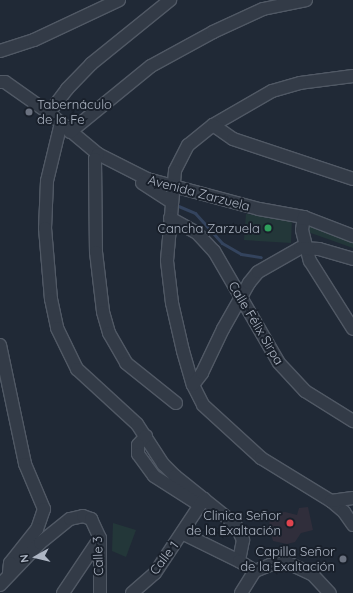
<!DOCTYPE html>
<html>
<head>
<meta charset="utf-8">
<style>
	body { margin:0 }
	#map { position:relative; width:353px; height:593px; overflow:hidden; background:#202936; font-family:Quicksand,sans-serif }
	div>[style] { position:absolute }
	.medical>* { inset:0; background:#302e3b }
	.green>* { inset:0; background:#233739 }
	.stream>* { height:3px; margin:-1.5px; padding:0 1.5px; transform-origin:1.5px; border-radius:1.5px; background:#34445e }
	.roads { filter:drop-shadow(1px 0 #515965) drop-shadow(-1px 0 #515965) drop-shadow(0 1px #515965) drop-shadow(0 -1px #515965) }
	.street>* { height:12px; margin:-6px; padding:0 6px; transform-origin:6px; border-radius:6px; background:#333b47 }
	.dots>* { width:11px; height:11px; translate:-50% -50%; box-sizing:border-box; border:2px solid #19202b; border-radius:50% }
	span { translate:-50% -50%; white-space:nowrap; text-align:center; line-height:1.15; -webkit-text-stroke:4px #19202b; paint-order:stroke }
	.poi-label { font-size:13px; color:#aeb6c4 }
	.left { translate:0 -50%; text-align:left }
	.right { translate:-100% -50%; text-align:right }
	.street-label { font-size:13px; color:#aeb6c4 }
	.north { position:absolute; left:16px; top:537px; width:40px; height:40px; -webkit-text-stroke:3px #19202b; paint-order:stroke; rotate:262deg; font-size:11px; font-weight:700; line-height:16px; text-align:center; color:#aeb6c4 }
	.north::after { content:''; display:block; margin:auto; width:14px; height:18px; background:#aeb6c4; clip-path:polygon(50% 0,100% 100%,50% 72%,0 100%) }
</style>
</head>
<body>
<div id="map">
	<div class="medical">
		<div style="clip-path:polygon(308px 507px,313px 530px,301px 533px,295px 542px,287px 544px,273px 541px,269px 527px,270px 519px,275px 513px,285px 512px,297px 515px,299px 508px)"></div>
	</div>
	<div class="green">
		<div style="clip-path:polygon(246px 214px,292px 217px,291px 243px,244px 240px)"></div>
		<div style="clip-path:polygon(309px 222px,353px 234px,353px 248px,308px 232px,306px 226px)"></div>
		<div style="clip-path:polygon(113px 523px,136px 530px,126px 557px,112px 551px)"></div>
	</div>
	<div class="stream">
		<div style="left:176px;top:205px;width:21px;rotate:23deg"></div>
		<div style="left:195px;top:213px;width:40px;rotate:48deg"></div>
		<div style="left:222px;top:243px;width:22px;rotate:30deg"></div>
		<div style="left:241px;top:254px;width:20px;rotate:9deg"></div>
	</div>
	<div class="roads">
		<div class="street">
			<div style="left:0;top:51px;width:36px;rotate:-18deg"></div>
			<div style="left:34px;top:40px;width:94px;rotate:-25.2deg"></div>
			<div style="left:353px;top:76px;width:53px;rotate:172.5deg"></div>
			<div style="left:300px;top:83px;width:29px;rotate:164deg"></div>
			<div style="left:272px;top:91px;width:68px;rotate:150deg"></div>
			<div style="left:213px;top:125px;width:32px;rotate:141deg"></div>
			<div style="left:188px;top:145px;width:29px;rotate:117deg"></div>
			<div style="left:175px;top:171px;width:90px;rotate:95.1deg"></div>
			<div style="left:167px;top:261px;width:42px;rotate:83.2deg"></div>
			<div style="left:172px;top:303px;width:49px;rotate:77.1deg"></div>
			<div style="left:183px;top:351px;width:35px;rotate:74deg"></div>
			<div style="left:193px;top:385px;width:22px;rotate:63deg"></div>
			<div style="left:203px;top:405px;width:79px;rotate:42.4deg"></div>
			<div style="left:261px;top:458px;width:82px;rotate:31.6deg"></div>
			<div style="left:331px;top:501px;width:17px;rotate:40deg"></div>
			<div style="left:344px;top:512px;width:16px;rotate:55deg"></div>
			<div style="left:0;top:82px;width:5px"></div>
			<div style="left:5px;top:82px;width:54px;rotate:35.2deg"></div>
			<div style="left:49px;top:113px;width:64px;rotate:39.9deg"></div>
			<div style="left:98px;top:154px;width:55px;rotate:27deg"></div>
			<div style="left:147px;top:179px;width:116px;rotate:15deg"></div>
			<div style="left:259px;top:209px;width:46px;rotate:10.1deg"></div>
			<div style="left:304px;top:217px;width:53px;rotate:21.2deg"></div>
			<div style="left:49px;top:113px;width:30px;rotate:-53deg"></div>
			<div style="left:67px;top:89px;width:35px;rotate:-46deg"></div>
			<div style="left:91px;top:64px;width:102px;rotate:-39deg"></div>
			<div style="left:61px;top:123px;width:60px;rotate:103.6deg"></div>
			<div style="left:47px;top:181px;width:47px;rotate:92.4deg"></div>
			<div style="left:45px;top:228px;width:71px;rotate:85.2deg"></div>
			<div style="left:51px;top:299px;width:30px;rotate:78deg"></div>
			<div style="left:57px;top:328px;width:46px;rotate:64deg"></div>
			<div style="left:77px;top:369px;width:81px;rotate:42.5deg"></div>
			<div style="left:137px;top:424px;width:48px;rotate:57deg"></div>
			<div style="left:163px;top:464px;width:17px;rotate:45deg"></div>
			<div style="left:175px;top:476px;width:77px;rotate:38.7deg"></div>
			<div style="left:235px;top:524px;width:18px;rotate:63deg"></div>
			<div style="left:243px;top:540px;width:21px;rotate:101deg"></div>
			<div style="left:213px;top:125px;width:24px;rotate:35deg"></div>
			<div style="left:233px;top:139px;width:126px;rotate:18.4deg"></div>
			<div style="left:70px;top:132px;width:104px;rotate:-39.2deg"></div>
			<div style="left:151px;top:66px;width:71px;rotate:-28.7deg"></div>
			<div style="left:213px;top:32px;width:55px;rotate:-24.7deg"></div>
			<div style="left:263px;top:9px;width:44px;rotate:-11.8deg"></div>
			<div style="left:98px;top:154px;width:6px;rotate:121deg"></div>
			<div style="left:95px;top:159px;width:93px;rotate:89.4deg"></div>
			<div style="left:96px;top:252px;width:60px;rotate:83.3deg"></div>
			<div style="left:103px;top:312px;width:22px;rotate:74deg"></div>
			<div style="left:109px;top:333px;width:34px;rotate:60deg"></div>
			<div style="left:126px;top:363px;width:64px;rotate:38.7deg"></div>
			<div style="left:142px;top:183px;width:35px;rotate:33deg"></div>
			<div style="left:304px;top:217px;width:13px;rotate:99deg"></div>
			<div style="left:302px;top:230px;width:32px;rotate:76deg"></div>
			<div style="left:310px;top:261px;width:80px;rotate:57.7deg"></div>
			<div style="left:170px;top:218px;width:31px;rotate:29deg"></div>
			<div style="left:197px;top:233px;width:25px;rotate:47deg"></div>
			<div style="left:214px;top:251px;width:129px;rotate:59.9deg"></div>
			<div style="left:279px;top:363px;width:38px;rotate:47deg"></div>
			<div style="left:305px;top:391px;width:57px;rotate:32deg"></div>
			<div style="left:0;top:345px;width:122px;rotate:78.1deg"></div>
			<div style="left:25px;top:464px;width:49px;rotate:67.1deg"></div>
			<div style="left:44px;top:509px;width:21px;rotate:109deg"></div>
			<div style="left:37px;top:529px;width:43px;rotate:128.5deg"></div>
			<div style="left:10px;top:563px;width:10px;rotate:96deg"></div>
			<div style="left:193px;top:385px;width:15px;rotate:-53deg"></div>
			<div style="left:202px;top:373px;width:49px;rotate:-64.5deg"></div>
			<div style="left:223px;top:329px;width:53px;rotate:-60.5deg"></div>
			<div style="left:249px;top:283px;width:14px;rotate:-51deg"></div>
			<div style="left:258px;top:272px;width:48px;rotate:-29.7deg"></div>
			<div style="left:300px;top:248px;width:19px;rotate:3deg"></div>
			<div style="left:319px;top:249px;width:35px;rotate:16deg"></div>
			<div style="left:146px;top:436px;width:12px;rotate:132deg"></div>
			<div style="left:138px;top:445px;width:9px;rotate:90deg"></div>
			<div style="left:138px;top:454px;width:27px;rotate:54deg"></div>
			<div style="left:154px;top:476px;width:52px;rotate:32.5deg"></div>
			<div style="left:331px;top:501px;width:22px;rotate:-8deg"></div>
			<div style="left:182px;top:533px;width:64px;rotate:26.2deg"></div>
			<div style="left:239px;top:561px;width:19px;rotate:32deg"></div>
			<div style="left:0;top:585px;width:58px;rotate:-46.4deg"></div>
			<div style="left:40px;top:543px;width:38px;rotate:-39deg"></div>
			<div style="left:70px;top:519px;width:13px;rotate:-13deg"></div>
			<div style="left:83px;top:516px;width:9px;rotate:21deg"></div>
			<div style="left:91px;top:519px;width:21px;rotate:65deg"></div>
			<div style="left:100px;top:538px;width:55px;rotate:90deg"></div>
			<div style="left:63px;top:593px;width:66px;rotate:-56.1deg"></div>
			<div style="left:132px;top:593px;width:30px;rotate:-41deg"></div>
			<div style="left:155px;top:573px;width:89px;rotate:-56.5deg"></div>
			<div style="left:241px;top:593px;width:26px;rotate:-58deg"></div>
			<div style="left:255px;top:571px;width:16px;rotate:-22deg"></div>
			<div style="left:270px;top:565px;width:18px;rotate:-6deg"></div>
			<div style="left:288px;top:563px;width:26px;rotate:25deg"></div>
			<div style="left:312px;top:574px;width:26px;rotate:47deg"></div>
		</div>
	</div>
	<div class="dots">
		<div style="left:29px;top:112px;background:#6b7280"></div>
		<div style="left:268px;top:228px;background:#2e9e5b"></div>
		<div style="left:290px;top:523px;background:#e0444e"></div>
		<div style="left:343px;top:559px;background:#6b7280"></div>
	</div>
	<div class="poi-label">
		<span class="left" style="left:37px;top:112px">Tabernáculo<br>de la Fe</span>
		<span class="right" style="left:260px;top:228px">Cancha Zarzuela</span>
		<span class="right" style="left:281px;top:523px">Clinica Señor<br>de la Exaltación</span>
		<span class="right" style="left:335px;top:559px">Capilla Señor<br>de la Exaltación</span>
	</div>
	<div class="street-label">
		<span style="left:199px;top:193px;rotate:15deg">Avenida Zarzuela</span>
		<span style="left:256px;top:323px;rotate:59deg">Calle Félix Sirpa</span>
		<span style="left:98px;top:556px;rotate:-92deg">Calle 3</span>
		<span style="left:164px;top:558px;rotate:-53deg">Calle 1</span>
	</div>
	<div class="north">N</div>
</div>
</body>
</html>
